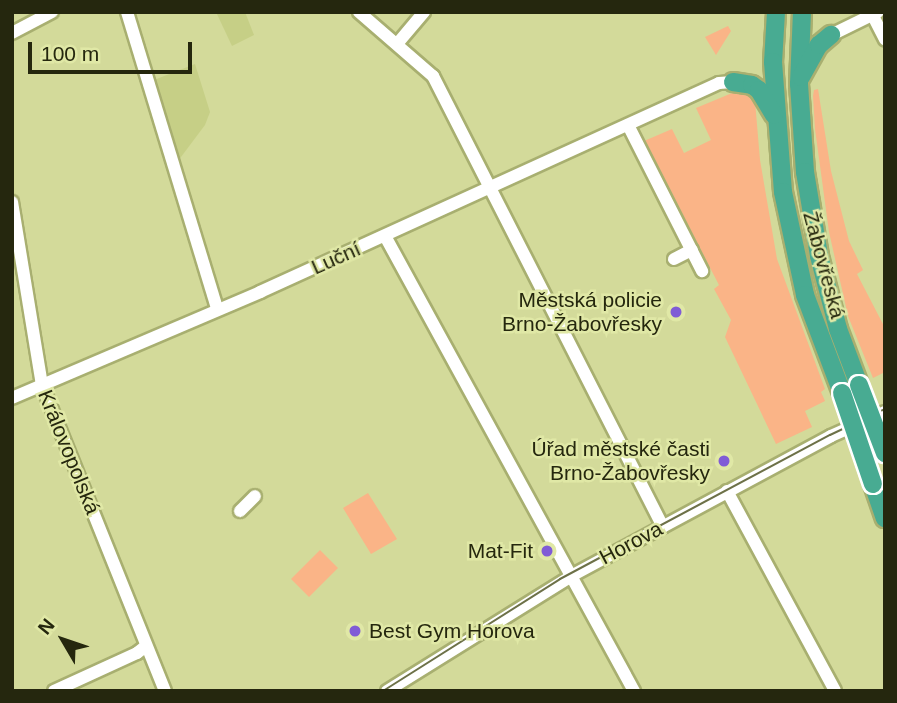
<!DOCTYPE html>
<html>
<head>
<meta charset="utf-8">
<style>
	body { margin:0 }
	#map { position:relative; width:897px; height:703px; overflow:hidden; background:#d3da9a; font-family:Helvetica,sans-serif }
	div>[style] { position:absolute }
	.built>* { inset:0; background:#c6cf86 }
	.green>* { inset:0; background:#fab487 }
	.roads { filter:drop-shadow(2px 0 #a8af70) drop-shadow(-2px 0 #a8af70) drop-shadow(0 2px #a8af70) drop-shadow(0 -2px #a8af70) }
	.minor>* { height:12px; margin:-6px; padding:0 6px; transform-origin:6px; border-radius:6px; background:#fff }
	.highway>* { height:18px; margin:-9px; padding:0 9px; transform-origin:9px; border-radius:9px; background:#48ab92 }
	.tram>* { height:2px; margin:-1px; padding:0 1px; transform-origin:1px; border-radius:1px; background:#6d7148 }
	.bridges { filter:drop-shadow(2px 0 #fff) drop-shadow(-2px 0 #fff) drop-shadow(0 2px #fff) drop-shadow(0 -2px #fff) }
	.highway-bridge>* { height:18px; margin:-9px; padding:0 9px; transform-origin:9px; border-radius:9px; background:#48ab92 }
	.dots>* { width:19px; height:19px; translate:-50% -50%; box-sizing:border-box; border:4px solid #e0e8a6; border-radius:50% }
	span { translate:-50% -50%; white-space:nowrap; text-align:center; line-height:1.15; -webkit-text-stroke:5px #e0e8a6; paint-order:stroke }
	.street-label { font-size:21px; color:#25270e }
	.poi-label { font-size:21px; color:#25270e }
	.right { translate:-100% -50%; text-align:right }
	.left { translate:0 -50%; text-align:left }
	.frame { position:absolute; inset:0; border:14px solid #25270e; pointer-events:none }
	.north { position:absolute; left:28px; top:605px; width:70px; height:70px; -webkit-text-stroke:5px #e0e8a6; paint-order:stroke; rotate:309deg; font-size:19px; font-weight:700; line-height:28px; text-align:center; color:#25270e }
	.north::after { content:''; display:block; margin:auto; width:24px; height:32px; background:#25270e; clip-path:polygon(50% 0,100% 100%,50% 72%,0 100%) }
	.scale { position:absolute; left:28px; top:42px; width:164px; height:32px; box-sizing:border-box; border:4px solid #25270e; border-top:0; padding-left:9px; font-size:21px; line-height:24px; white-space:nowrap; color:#25270e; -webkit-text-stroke:5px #e0e8a6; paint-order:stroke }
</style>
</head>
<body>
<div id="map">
	<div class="built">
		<div style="clip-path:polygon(216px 12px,245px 12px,254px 35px,232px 46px)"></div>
		<div style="clip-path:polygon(195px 64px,210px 112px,205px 125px,178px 161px,154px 80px)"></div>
	</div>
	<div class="green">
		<div style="clip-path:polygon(728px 26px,731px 31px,716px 55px,705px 37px)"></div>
		<div style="clip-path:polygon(818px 89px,831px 171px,849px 241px,863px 270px,857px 274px,885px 328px,885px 368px,883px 373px,873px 378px,848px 316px,829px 232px,815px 129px,813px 96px,814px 90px)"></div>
		<div style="clip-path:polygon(737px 91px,746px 92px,755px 101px,760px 160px,777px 259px,825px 389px,821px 392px,825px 401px,805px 411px,812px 427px,776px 444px,725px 337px,731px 320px,714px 289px,719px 285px,644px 141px,672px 129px,684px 153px,711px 140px,696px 108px)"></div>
		<div style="clip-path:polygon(368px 493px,397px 539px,371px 554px,343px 508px)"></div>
		<div style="clip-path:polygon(320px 550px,338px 568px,309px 597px,291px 579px)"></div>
	</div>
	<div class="roads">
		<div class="minor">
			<div style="left:127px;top:12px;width:310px;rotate:73.1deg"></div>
			<div style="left:359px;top:12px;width:98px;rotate:40.9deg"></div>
			<div style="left:433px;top:76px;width:506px;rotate:62.98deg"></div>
			<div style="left:871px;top:12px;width:31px;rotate:63deg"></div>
			<div style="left:12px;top:33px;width:45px;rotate:-27.7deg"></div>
			<div style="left:831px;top:35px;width:52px;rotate:-26.1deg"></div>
			<div style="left:397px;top:44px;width:42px;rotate:-49.8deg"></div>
			<div style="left:628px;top:125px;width:164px;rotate:63.1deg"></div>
			<div style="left:12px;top:202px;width:185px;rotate:80.7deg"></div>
			<div style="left:42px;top:385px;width:330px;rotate:68.1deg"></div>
			<div style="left:385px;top:236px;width:519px;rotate:61.31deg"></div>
			<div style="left:674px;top:259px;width:20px;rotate:-27deg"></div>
			<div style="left:12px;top:398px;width:270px;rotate:-23.1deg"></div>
			<div style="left:260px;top:292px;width:504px;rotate:-24.48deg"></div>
			<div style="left:719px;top:83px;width:14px;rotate:-4deg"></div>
			<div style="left:727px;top:491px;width:227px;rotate:61.6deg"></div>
			<div style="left:240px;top:511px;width:21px;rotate:-45deg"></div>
			<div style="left:54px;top:691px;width:91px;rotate:-24.6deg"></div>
			<div style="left:137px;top:653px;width:11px;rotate:-38deg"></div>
			<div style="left:387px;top:691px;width:219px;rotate:-31.9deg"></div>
			<div style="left:573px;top:575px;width:293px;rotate:-28.3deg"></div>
			<div style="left:831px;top:436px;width:59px;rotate:-24deg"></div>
		</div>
		<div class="highway">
			<div style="left:776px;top:12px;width:50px;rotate:93.4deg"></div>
			<div style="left:773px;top:62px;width:130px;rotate:85.6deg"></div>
			<div style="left:783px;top:192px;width:105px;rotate:77.9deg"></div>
			<div style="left:805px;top:295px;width:105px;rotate:69.3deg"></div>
			<div style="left:802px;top:12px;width:72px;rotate:92.4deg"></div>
			<div style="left:799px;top:84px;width:88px;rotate:86.1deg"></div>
			<div style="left:805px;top:172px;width:85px;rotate:80.5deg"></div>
			<div style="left:819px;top:256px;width:75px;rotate:75.4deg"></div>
			<div style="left:838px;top:329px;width:60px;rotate:69.4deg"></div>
			<div style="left:801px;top:77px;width:37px;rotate:-61deg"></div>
			<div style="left:819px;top:45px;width:16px;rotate:-40deg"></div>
			<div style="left:733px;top:82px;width:19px;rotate:9deg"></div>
			<div style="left:752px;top:85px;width:9px;rotate:36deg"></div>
			<div style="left:759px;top:90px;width:29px;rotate:59deg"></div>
			<div style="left:873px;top:484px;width:36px;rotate:71deg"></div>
		</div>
	</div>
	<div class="tram">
		<div style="left:383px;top:691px;width:209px;rotate:-32.3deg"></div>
		<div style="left:560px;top:579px;width:306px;rotate:-28.1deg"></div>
		<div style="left:830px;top:435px;width:61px;rotate:-25.3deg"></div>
	</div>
	<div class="bridges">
		<div class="highway-bridge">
			<div style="left:859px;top:385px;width:73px;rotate:69.1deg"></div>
			<div style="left:842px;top:393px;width:96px;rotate:71.2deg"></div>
		</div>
	</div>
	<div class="dots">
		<div style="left:676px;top:312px;background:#805cd6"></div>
		<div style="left:724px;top:461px;background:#805cd6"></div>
		<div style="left:547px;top:551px;background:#805cd6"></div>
		<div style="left:355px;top:631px;background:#805cd6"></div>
	</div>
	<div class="street-label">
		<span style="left:336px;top:258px;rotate:-24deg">Luční</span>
		<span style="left:824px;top:265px;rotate:75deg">Žabovřeská</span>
		<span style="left:69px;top:452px;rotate:68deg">Královopolská</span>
		<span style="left:631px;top:543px;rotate:-28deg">Horova</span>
	</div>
	<div class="poi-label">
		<span class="right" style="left:662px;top:312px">Městská policie<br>Brno-Žabovřesky</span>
		<span class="right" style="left:710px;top:461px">Úřad městské časti<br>Brno-Žabovřesky</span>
		<span class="right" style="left:533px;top:551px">Mat-Fit</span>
		<span class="left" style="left:369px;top:631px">Best Gym Horova</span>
	</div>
	<div class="frame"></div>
	<div class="north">N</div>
	<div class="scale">100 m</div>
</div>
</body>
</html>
